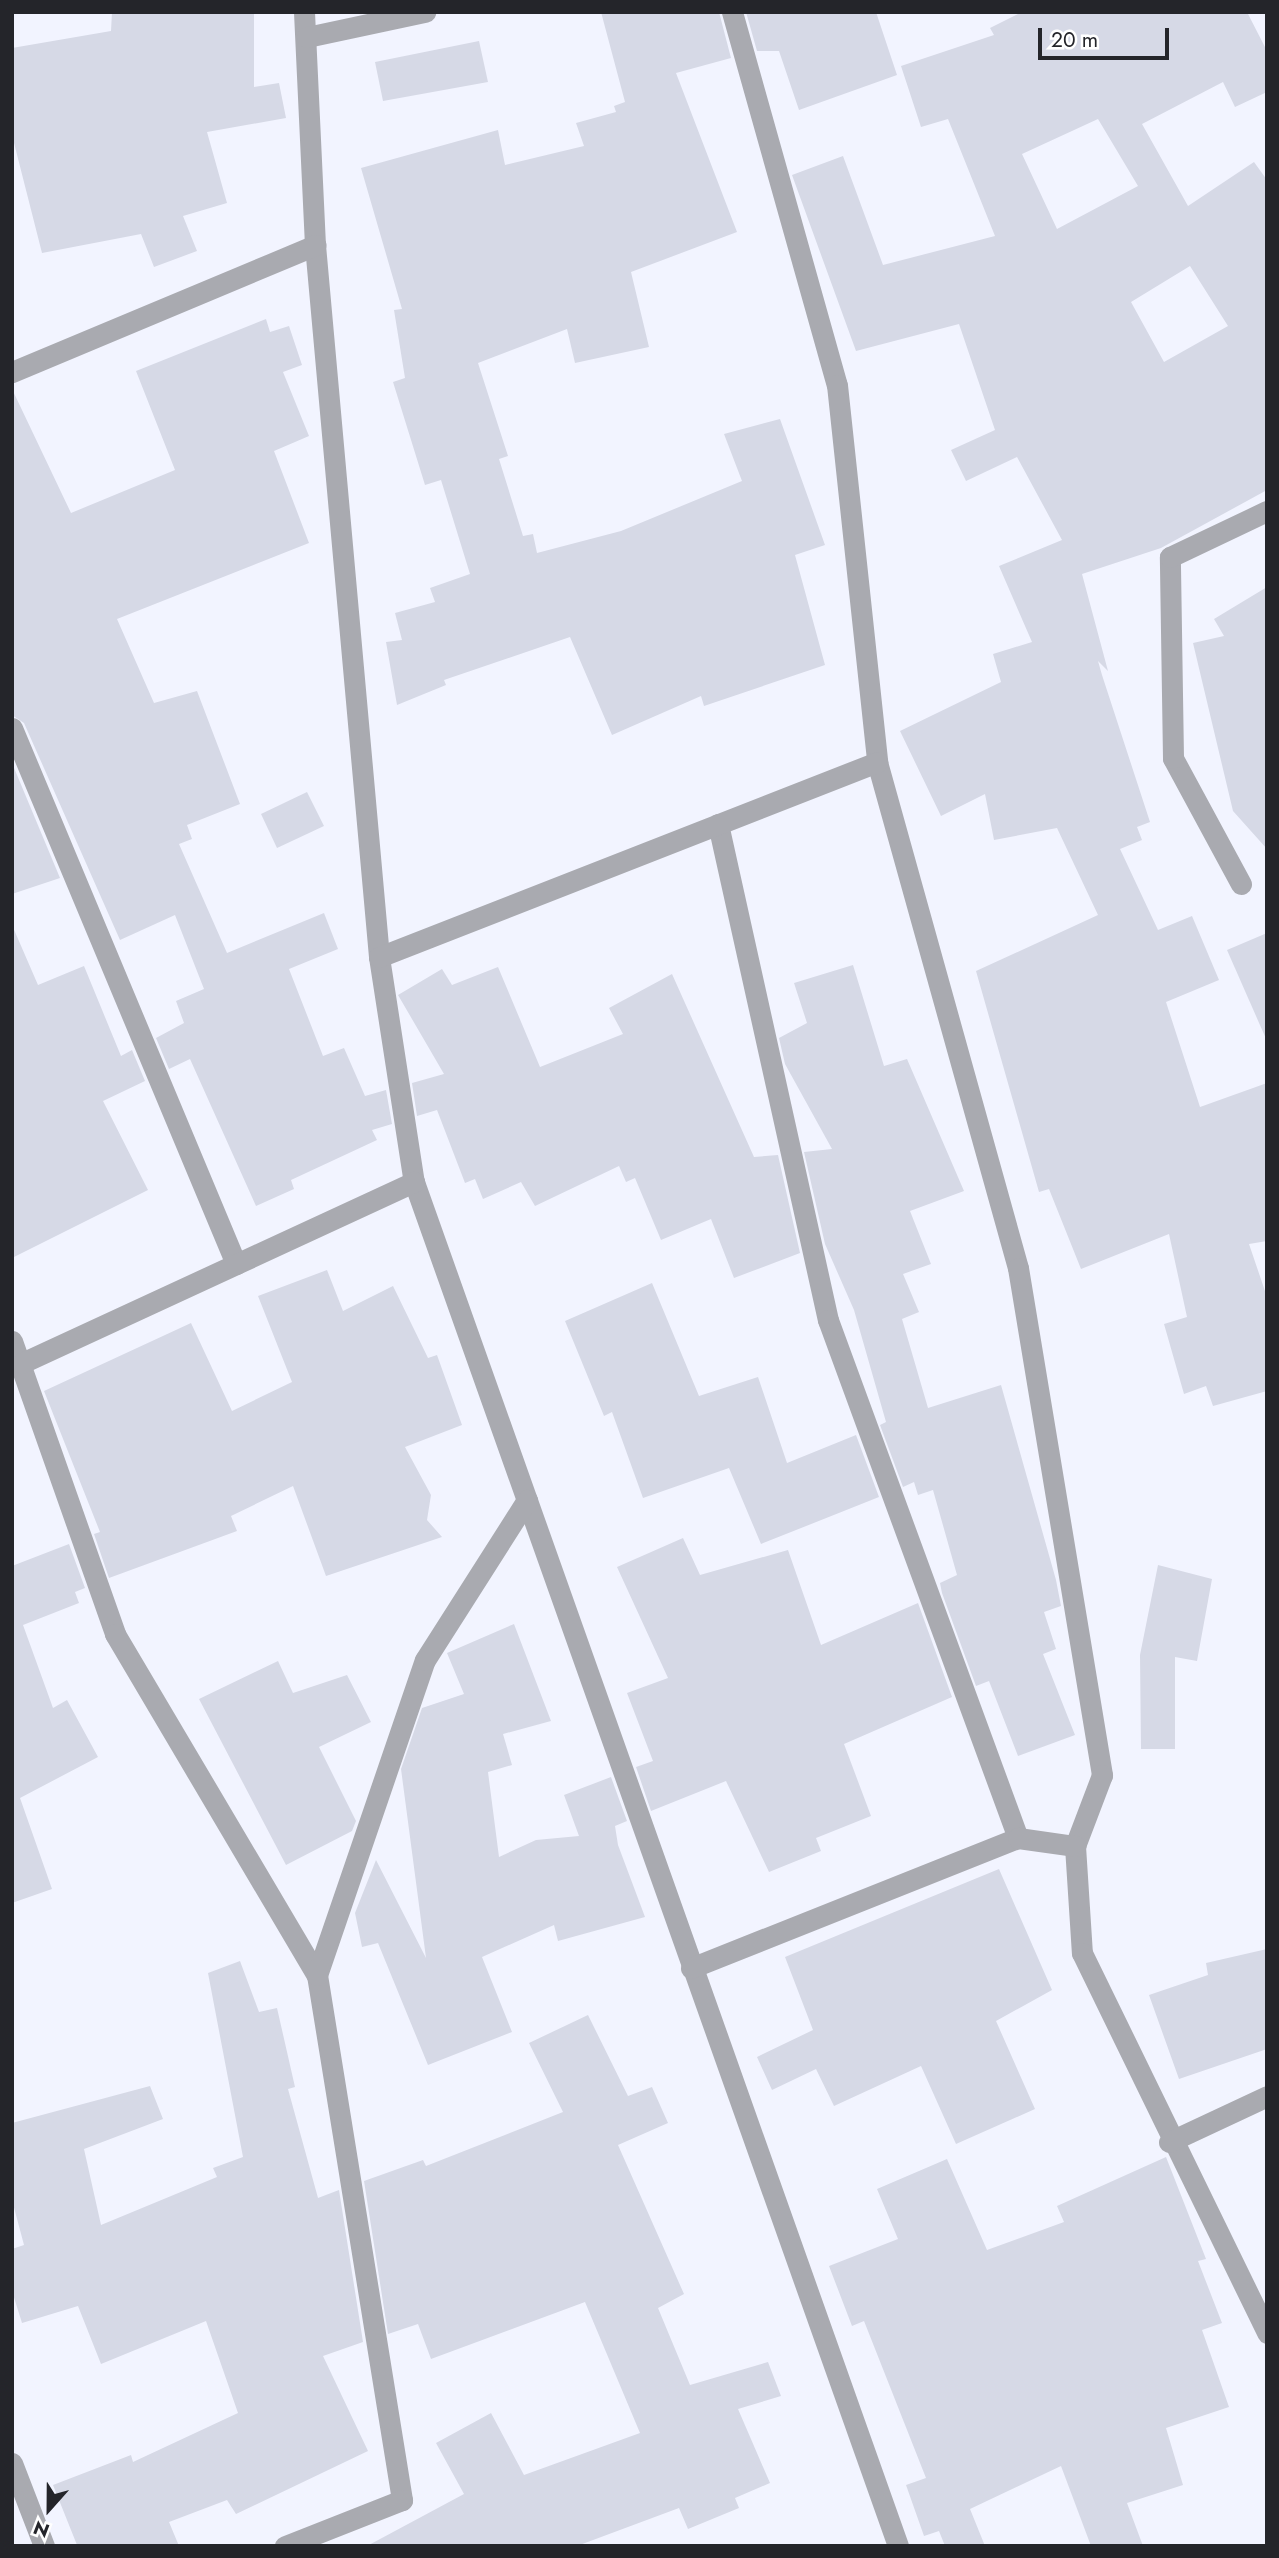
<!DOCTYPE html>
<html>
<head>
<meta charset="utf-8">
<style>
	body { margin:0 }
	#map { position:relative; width:1279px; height:2558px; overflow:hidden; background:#f2f4ff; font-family:Jost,sans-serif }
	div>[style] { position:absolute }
	.building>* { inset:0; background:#d6d9e6 }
	.street>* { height:21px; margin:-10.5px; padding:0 10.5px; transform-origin:10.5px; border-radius:10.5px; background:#a9aab0 }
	span { translate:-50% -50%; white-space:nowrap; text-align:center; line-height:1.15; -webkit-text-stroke:7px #fff; paint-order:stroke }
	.frame { position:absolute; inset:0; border:14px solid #24252a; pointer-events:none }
	.north { position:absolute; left:14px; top:2474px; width:70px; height:70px; -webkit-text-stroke:5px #fff; paint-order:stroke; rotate:201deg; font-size:19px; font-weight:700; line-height:28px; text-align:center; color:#24252a }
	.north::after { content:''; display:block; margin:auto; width:24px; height:32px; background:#24252a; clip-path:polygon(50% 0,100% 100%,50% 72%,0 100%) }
	.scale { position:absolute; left:1038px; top:28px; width:131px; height:32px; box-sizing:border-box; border:4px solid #24252a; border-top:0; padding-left:9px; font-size:21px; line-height:24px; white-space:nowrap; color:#24252a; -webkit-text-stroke:5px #fff; paint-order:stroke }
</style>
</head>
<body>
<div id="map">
	<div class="building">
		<div style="clip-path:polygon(112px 12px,254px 12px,254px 87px,279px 83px,286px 118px,207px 132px,227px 203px,183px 216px,197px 251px,154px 267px,141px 234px,42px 253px,12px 135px,12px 48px,111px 31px)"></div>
		<div style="clip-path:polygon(601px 12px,719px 12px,731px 58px,676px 73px,737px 232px,631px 272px,649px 347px,575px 363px,567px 329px,478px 363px,508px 456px,499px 459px,523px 536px,533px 534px,537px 553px,621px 531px,742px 481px,724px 434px,780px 419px,825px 545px,795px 555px,825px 665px,704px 706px,701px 696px,612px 735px,570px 637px,444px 680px,446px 685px,397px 705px,386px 642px,402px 640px,395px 613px,435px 602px,430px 588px,470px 574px,441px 480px,425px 485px,393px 382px,405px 378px,394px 310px,402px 309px,361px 168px,498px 130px,505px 165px,584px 146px,576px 123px,616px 112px,614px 106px,625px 102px)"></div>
		<div style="clip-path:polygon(746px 12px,876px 12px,897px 75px,799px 110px,779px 51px,757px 51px)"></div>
		<div style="clip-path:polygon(evenodd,1022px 12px,1247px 12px,1267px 51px,1267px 92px,1235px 107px,1223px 82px,1142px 124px,1188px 206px,1254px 162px,1267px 180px,1267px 490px,1161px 548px,1082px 574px,1108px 671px,1098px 661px,1102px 675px,1150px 822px,1137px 827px,1142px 840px,1120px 849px,1158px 930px,1192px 916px,1219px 980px,1166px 1002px,1200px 1107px,1267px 1083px,1267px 1241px,1249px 1244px,1267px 1297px,1267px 1391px,1213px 1406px,1206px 1386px,1184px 1394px,1164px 1324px,1187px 1317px,1169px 1234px,1081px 1269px,1049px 1189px,1039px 1192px,976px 971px,1098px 915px,1057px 828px,994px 840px,985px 794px,941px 816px,900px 731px,1001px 682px,993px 654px,1032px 642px,999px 566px,1062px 540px,1017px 457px,966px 481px,951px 450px,995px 430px,959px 324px,856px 351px,792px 175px,843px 156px,883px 265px,995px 236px,948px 119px,921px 127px,901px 66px,994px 35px,990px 28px,1022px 12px,1098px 119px,1138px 186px,1057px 229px,1022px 154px,1098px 119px,1022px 12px,1190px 266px,1228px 326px,1164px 362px,1131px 302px,1190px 266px)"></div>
		<div style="clip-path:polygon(479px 41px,488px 82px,383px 101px,375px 62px)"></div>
		<div style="clip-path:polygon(266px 319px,270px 332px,289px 326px,302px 365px,283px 372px,309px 436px,274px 451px,309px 543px,117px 619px,154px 703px,197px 691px,240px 804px,187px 825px,192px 839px,179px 844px,227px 953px,324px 913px,338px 949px,289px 969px,323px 1056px,344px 1048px,365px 1096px,386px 1090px,392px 1124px,372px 1130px,377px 1140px,291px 1180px,294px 1189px,256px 1206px,190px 1059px,169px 1069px,156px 1038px,184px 1023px,176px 1001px,204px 989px,175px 915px,120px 940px,24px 723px,12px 715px,12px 389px,71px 513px,175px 470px,136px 371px)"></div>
		<div style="clip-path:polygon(1267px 587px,1267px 849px,1233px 811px,1193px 643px,1224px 636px,1214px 619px)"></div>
		<div style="clip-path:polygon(12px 763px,60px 878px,12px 894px)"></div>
		<div style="clip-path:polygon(307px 792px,324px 826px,277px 848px,261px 814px)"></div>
		<div style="clip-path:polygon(12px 925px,38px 985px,84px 966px,121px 1056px,132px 1050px,145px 1081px,103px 1101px,148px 1190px,12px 1258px)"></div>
		<div style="clip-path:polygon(1267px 933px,1267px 1041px,1227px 950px)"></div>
		<div style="clip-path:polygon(853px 965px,884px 1066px,907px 1059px,964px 1191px,910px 1211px,931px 1264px,903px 1274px,919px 1312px,902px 1319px,928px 1408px,1001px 1385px,1056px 1580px,1061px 1606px,1044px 1612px,1056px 1649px,1043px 1654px,1075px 1735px,1018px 1756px,989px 1681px,976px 1686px,942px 1593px,940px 1583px,957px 1575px,933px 1490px,918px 1495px,914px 1482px,903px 1487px,880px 1425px,886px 1422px,854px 1310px,825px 1244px,804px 1152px,832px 1149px,785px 1064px,779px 1038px,807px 1023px,794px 983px)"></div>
		<div style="clip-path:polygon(498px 967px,540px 1067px,623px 1034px,609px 1008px,672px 974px,754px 1157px,778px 1155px,800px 1253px,734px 1278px,711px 1219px,661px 1240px,635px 1178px,626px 1182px,619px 1166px,535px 1206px,521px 1182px,483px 1199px,475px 1179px,465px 1183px,437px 1110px,417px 1116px,412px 1083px,444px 1074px,398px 995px,442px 969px,452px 985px)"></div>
		<div style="clip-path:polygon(327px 1270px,343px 1311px,393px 1286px,428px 1358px,437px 1355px,462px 1425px,405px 1447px,431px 1495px,427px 1520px,442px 1537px,326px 1576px,293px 1486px,231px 1516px,237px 1531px,109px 1578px,94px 1534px,100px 1532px,44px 1391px,191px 1323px,232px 1411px,292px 1382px,258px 1296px)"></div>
		<div style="clip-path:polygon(652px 1283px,699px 1396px,758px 1377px,787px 1463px,856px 1435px,879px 1497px,761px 1544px,729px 1468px,643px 1498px,612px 1412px,604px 1416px,565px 1321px)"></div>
		<div style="clip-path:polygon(683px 1538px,700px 1575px,788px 1550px,821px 1645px,918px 1603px,952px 1697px,844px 1744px,871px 1816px,816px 1838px,821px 1851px,769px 1872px,726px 1781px,651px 1811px,636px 1767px,653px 1761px,627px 1693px,668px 1678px,617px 1567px)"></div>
		<div style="clip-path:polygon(69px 1544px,85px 1588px,75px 1592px,79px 1603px,23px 1625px,53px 1708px,67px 1700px,98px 1757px,20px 1798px,52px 1889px,12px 1903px,12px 1566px)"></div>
		<div style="clip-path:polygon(1158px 1565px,1212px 1579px,1197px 1661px,1175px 1657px,1175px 1749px,1141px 1749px,1140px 1655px)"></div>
		<div style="clip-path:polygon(514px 1624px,551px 1721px,503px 1734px,512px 1765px,488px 1772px,499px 1857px,536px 1840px,579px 1836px,564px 1795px,611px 1777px,627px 1821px,615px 1826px,618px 1845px,645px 1917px,558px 1941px,554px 1925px,482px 1957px,512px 2032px,428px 2065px,378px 1943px,362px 1947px,355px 1913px,376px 1860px,426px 1958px,401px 1769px,422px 1708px,464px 1694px,447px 1653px)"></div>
		<div style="clip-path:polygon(278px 1661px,293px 1693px,347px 1675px,371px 1722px,319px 1747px,356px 1821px,352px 1831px,286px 1865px,199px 1699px)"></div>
		<div style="clip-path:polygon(999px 1869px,1052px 1990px,996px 2021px,1035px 2109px,956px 2144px,921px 2066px,834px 2106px,816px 2069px,772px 2090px,757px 2057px,813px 2030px,785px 1957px)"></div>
		<div style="clip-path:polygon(1267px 1949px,1267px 2049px,1179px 2079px,1149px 1995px,1208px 1975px,1206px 1963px)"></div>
		<div style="clip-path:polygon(240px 1961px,259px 2012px,277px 2008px,295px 2087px,288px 2089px,318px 2198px,339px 2190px,363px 2342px,323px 2356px,368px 2451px,236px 2514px,227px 2500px,169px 2522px,179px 2546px,77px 2545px,53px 2485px,131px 2455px,133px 2462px,238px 2413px,206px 2321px,101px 2364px,78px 2306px,22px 2323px,12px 2291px,12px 2249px,24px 2245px,12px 2200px,12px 2123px,150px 2086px,163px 2119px,84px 2149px,101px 2225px,217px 2177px,213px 2168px,243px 2157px,208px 1973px)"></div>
		<div style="clip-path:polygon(588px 2015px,628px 2096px,652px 2087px,668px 2123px,618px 2145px,684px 2294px,658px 2308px,690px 2385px,768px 2362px,781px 2396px,738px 2409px,770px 2483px,735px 2498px,739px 2508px,688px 2529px,679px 2508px,577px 2546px,367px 2546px,464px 2494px,436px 2443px,491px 2413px,524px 2475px,640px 2433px,585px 2302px,431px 2359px,418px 2324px,388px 2334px,364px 2181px,423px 2160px,426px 2166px,563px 2112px,529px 2043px)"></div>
		<div style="clip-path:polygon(1166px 2157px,1206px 2259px,1198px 2261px,1222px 2323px,1202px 2330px,1229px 2407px,1166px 2428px,1183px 2485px,1127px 2503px,1143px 2546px,1091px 2546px,1061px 2466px,970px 2509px,985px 2546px,945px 2546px,939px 2531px,924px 2536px,906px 2485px,926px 2478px,864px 2321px,852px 2326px,829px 2266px,898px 2239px,877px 2189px,947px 2159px,987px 2250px,1064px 2222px,1057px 2206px)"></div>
	</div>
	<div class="street">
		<div style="left:304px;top:12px;width:233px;rotate:87.3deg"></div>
		<div style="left:315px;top:245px;width:715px;rotate:84.86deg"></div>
		<div style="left:379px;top:957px;width:228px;rotate:81.2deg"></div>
		<div style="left:414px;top:1182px;width:1447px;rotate:70.46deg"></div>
		<div style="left:732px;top:12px;width:387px;rotate:74.3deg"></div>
		<div style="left:837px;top:385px;width:379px;rotate:83.9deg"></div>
		<div style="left:877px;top:762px;width:525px;rotate:74.43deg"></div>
		<div style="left:1018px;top:1268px;width:514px;rotate:80.59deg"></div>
		<div style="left:1102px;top:1775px;width:76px;rotate:110.8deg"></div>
		<div style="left:1075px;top:1846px;width:107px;rotate:86.3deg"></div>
		<div style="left:1082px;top:1953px;width:423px;rotate:64deg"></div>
		<div style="left:307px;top:37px;width:121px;rotate:-12deg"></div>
		<div style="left:12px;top:372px;width:329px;rotate:-22.7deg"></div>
		<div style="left:12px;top:728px;width:581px;rotate:67.32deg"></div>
		<div style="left:718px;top:824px;width:508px;rotate:77.5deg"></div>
		<div style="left:828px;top:1320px;width:552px;rotate:69.86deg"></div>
		<div style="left:1241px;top:884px;width:143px;rotate:-118.4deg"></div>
		<div style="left:1173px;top:758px;width:201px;rotate:-90.9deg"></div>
		<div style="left:1170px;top:557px;width:107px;rotate:-25.4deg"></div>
		<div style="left:379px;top:957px;width:535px;rotate:-21.38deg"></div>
		<div style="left:12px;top:1341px;width:311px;rotate:70.6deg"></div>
		<div style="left:115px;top:1634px;width:396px;rotate:59.4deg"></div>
		<div style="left:317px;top:1975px;width:532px;rotate:80.8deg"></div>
		<div style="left:402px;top:2500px;width:126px;rotate:158.5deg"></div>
		<div style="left:22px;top:1363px;width:432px;rotate:-24.8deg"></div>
		<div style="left:691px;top:1968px;width:352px;rotate:-21.7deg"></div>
		<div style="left:1018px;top:1838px;width:58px;rotate:8deg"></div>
		<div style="left:317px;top:1975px;width:333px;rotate:-71.1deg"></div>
		<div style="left:425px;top:1660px;width:190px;rotate:-57.5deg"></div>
		<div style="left:1169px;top:2142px;width:108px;rotate:-25.1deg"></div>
		<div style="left:12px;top:2463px;width:89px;rotate:68.9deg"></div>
	</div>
	<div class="frame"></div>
	<div class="north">N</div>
	<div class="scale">20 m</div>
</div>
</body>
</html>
